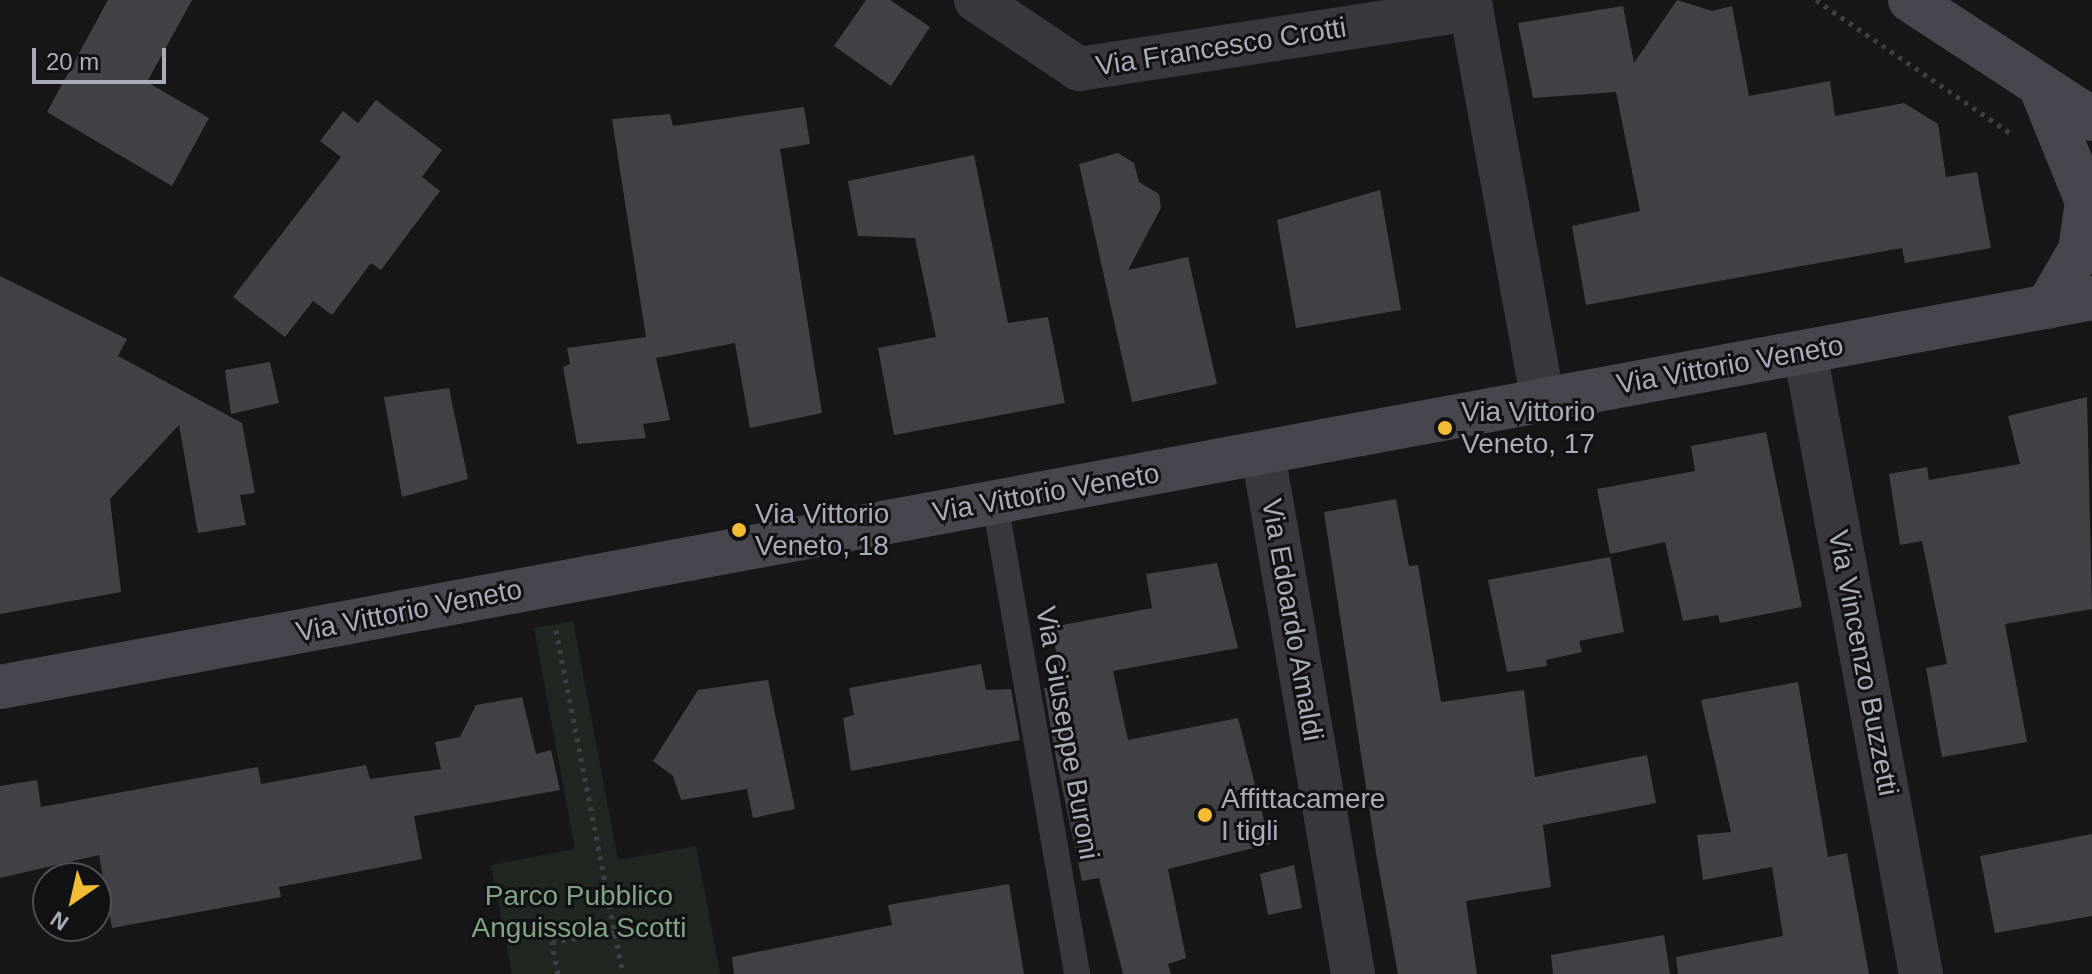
<!DOCTYPE html>
<html>
<head>
<meta charset="utf-8">
<style>
	body { margin:0 }
	#map { position:relative; width:2092px; height:974px; overflow:hidden; background:#171719; font-family:Arial,sans-serif }
	div>[style] { position:absolute }
	.green>* { inset:0; background:#1f2720 }
	.building>* { inset:0; background:#414246 }
	.path>* { height:5px; margin-top:-2.5px; transform-origin:0; background:repeating-linear-gradient(90deg,#3e3f45 0 4px,transparent 0 10px) }
	.service>* { height:26px; margin:-13px; padding:0 13px; transform-origin:13px; border-radius:13px; background:#38383e }
	.minor>* { height:44px; margin:-22px; padding:0 22px; transform-origin:22px; border-radius:22px; background:#38383e }
	.secondary>* { height:44px; margin:-22px; padding:0 22px; transform-origin:22px; border-radius:22px; background:#46474e }
	.dots>* { width:22px; height:22px; translate:-50% -50%; box-sizing:border-box; border:4px solid #121214; border-radius:50% }
	span { translate:-50% -50%; white-space:nowrap; text-align:center; line-height:1.15; -webkit-text-stroke:6px #121214; paint-order:stroke }
	.street-label { font-size:28px; color:#a9adb9 }
	.poi-label { font-size:28px; color:#a9adb9 }
	.left { translate:0 -50%; text-align:left }
	.park-label { font-size:28px; color:#80a483 }
	.north { position:absolute; left:32px; top:862px; width:80px; height:80px; box-sizing:border-box; background:#121214; border:2px solid #4e5056; border-radius:50%; rotate:214deg; font-size:22px; font-weight:700; line-height:32px; text-align:center; color:#a9adb9 }
	.north::after { content:''; display:block; margin:auto; width:28px; height:36px; background:#f4bb34; clip-path:polygon(50% 0,100% 100%,50% 72%,0 100%) }
	.scale { position:absolute; left:32px; top:48px; width:134px; height:36px; box-sizing:border-box; border:4px solid #a9adb9; border-top:0; padding-left:10px; font-size:24px; line-height:28px; white-space:nowrap; color:#a9adb9; -webkit-text-stroke:6px #121214; paint-order:stroke }
</style>
</head>
<body>
<div id="map">
	<div class="green">
		<div style="clip-path:polygon(573px 621px,618px 860px,696px 846px,720px 974px,512px 974px,491px 865px,575px 849px,534px 628px)"></div>
	</div>
	<div class="building">
		<div style="clip-path:polygon(108px 0,192px 0,147px 82px,209px 118px,172px 186px,47px 112px)"></div>
		<div style="clip-path:polygon(866px 0,890px 0,930px 27px,891px 86px,834px 46px)"></div>
		<div style="clip-path:polygon(1677px 0,1712px 11px,1732px 6px,1749px 96px,1830px 81px,1835px 116px,1904px 103px,1938px 124px,1946px 177px,1977px 172px,1991px 248px,1905px 263px,1902px 248px,1586px 305px,1572px 226px,1640px 211px,1616px 92px,1533px 98px,1518px 23px,1623px 6px,1634px 63px)"></div>
		<div style="clip-path:polygon(376px 100px,442px 150px,422px 177px,440px 191px,381px 270px,371px 263px,332px 315px,313px 301px,285px 337px,233px 297px,341px 157px,320px 141px,343px 111px,358px 123px)"></div>
		<div style="clip-path:polygon(804px 107px,810px 144px,780px 149px,822px 413px,750px 428px,735px 343px,656px 358px,670px 420px,643px 424px,646px 438px,577px 444px,563px 367px,570px 364px,567px 348px,646px 337px,612px 119px,670px 114px,673px 126px)"></div>
		<div style="clip-path:polygon(1118px 153px,1134px 163px,1139px 182px,1159px 194px,1161px 208px,1128px 270px,1188px 257px,1217px 384px,1132px 402px,1079px 164px)"></div>
		<div style="clip-path:polygon(974px 155px,1008px 323px,1048px 317px,1065px 403px,894px 435px,878px 348px,936px 337px,915px 238px,858px 236px,848px 181px)"></div>
		<div style="clip-path:polygon(1380px 190px,1401px 310px,1296px 328px,1277px 220px)"></div>
		<div style="clip-path:polygon(0 276px,127px 339px,118px 356px,242px 423px,255px 493px,240px 495px,246px 525px,198px 533px,179px 425px,110px 499px,121px 592px,0 614px)"></div>
		<div style="clip-path:polygon(270px 362px,279px 403px,231px 414px,225px 370px)"></div>
		<div style="clip-path:polygon(449px 388px,468px 479px,402px 497px,384px 397px)"></div>
		<div style="clip-path:polygon(2087px 397px,2092px 609px,2005px 624px,2027px 742px,1942px 757px,1926px 668px,1947px 664px,1922px 541px,1900px 545px,1889px 474px,1927px 467px,1929px 480px,2020px 464px,2008px 416px)"></div>
		<div style="clip-path:polygon(1766px 432px,1802px 607px,1720px 623px,1718px 615px,1683px 621px,1665px 542px,1610px 554px,1597px 489px,1695px 471px,1691px 446px)"></div>
		<div style="clip-path:polygon(1396px 499px,1409px 566px,1418px 565px,1441px 702px,1524px 690px,1535px 777px,1647px 755px,1656px 803px,1543px 825px,1551px 887px,1466px 901px,1477px 974px,1398px 974px,1377px 859px,1324px 512px)"></div>
		<div style="clip-path:polygon(1610px 557px,1624px 632px,1579px 641px,1582px 652px,1546px 660px,1547px 666px,1507px 672px,1488px 580px)"></div>
		<div style="clip-path:polygon(1217px 563px,1238px 648px,1113px 671px,1128px 740px,1238px 718px,1270px 844px,1168px 869px,1186px 958px,1168px 964px,1171px 974px,1123px 974px,1099px 878px,1082px 881px,1056px 758px,1044px 688px,1055px 688px,1052px 666px,1058px 664px,1052px 627px,1152px 608px,1146px 574px)"></div>
		<div style="clip-path:polygon(981px 664px,986px 690px,1011px 689px,1020px 740px,851px 771px,843px 718px,854px 715px,849px 688px)"></div>
		<div style="clip-path:polygon(768px 680px,795px 809px,753px 818px,747px 789px,681px 800px,673px 776px,653px 761px,698px 690px)"></div>
		<div style="clip-path:polygon(1798px 682px,1828px 857px,1847px 853px,1869px 974px,1678px 974px,1676px 957px,1783px 936px,1772px 867px,1703px 880px,1697px 835px,1731px 832px,1701px 700px)"></div>
		<div style="clip-path:polygon(522px 697px,536px 754px,551px 750px,560px 790px,414px 816px,422px 859px,279px 887px,281px 897px,112px 928px,99px 855px,0 878px,0 786px,37px 780px,41px 807px,258px 767px,261px 784px,366px 765px,370px 779px,441px 769px,435px 742px,460px 737px,476px 705px)"></div>
		<div style="clip-path:polygon(2092px 834px,2092px 916px,1995px 933px,1980px 856px)"></div>
		<div style="clip-path:polygon(1294px 865px,1302px 908px,1268px 915px,1260px 874px)"></div>
		<div style="clip-path:polygon(1009px 884px,1024px 974px,734px 974px,732px 957px,892px 925px,888px 905px)"></div>
		<div style="clip-path:polygon(1664px 935px,1670px 974px,1553px 974px,1551px 955px)"></div>
	</div>
	<div class="path">
		<div style="left:1816px;top:0;width:235px;rotate:34.4deg"></div>
		<div style="left:556px;top:630px;width:347px;rotate:79deg"></div>
		<div style="left:558px;top:974px;width:33px;rotate:-101deg"></div>
		<div style="left:552px;top:942px;width:64px;rotate:-9deg"></div>
	</div>
	<div class="service">
		<div style="left:995px;top:503px;width:478px;rotate:80.1deg"></div>
	</div>
	<div class="minor">
		<div style="left:976px;top:0;width:124px;rotate:33.8deg"></div>
		<div style="left:1079px;top:69px;width:397px;rotate:-8.7deg"></div>
		<div style="left:1471px;top:9px;width:398px;rotate:79.6deg"></div>
		<div style="left:1805px;top:352px;width:633px;rotate:79.44deg"></div>
		<div style="left:1263px;top:454px;width:528px;rotate:80.18deg"></div>
	</div>
	<div class="secondary">
		<div style="left:1910px;top:0;width:217px;rotate:33.2deg"></div>
		<div style="left:2041px;top:88px;width:123px;rotate:68deg"></div>
		<div style="left:2087px;top:202px;width:49px;rotate:98.3deg"></div>
		<div style="left:2080px;top:250px;width:66px;rotate:120.1deg"></div>
		<div style="left:0;top:687px;width:2128px;rotate:-10.53deg"></div>
	</div>
	<div class="dots">
		<div style="left:1445px;top:428px;background:#f4bb34"></div>
		<div style="left:739px;top:530px;background:#f4bb34"></div>
		<div style="left:1205px;top:815px;background:#f4bb34"></div>
	</div>
	<div class="street-label">
		<span style="left:1221px;top:47px;rotate:-9deg">Via Francesco Crotti</span>
		<span style="left:1730px;top:365px;rotate:-10deg">Via Vittorio Veneto</span>
		<span style="left:1046px;top:493px;rotate:-10deg">Via Vittorio Veneto</span>
		<span style="left:409px;top:611px;rotate:-11deg">Via Vittorio Veneto</span>
		<span style="left:1292px;top:620px;rotate:80deg">Via Edoardo Amaldi</span>
		<span style="left:1863px;top:663px;rotate:79deg">Via Vincenzo Buzzetti</span>
		<span style="left:1067px;top:733px;rotate:80deg">Via Giuseppe Buroni</span>
	</div>
	<div class="poi-label">
		<span class="left" style="left:1461px;top:428px">Via Vittorio<br>Veneto, 17</span>
		<span class="left" style="left:755px;top:530px">Via Vittorio<br>Veneto, 18</span>
		<span class="left" style="left:1221px;top:815px">Affittacamere<br>I tigli</span>
	</div>
	<div class="park-label">
		<span style="left:579px;top:912px">Parco Pubblico<br>Anguissola Scotti</span>
	</div>
	<div class="north">N</div>
	<div class="scale">20 m</div>
</div>
</body>
</html>
